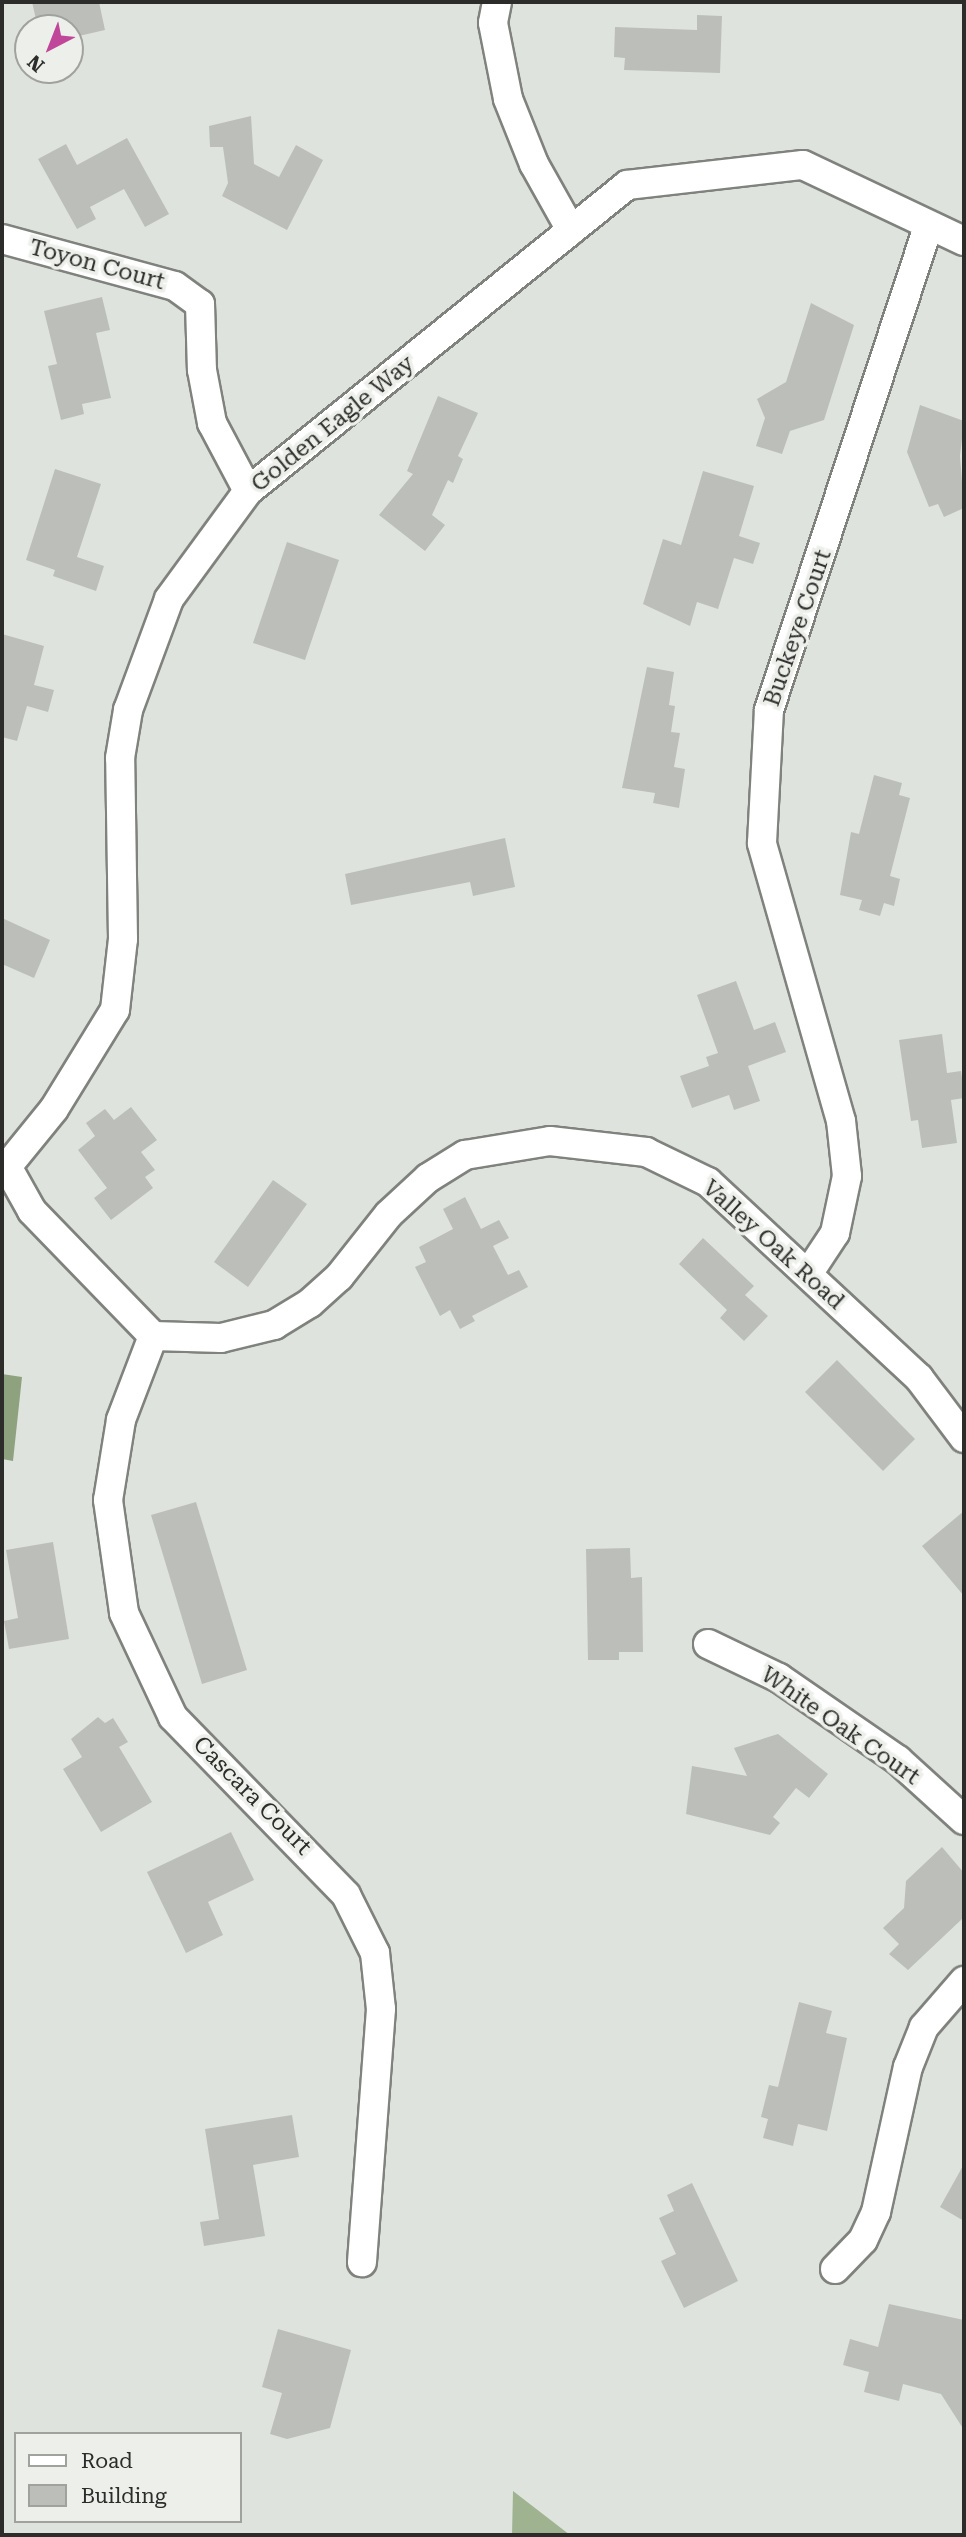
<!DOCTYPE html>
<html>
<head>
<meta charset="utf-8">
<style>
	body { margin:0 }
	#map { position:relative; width:966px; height:2537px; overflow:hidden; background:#dfe3dd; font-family:"Roboto Serif",serif }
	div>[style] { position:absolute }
	.forest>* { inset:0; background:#9fb390 }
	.water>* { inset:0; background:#8ea280 }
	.building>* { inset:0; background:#bcbfb9 }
	.roads { filter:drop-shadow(2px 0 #7f827d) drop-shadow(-2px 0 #7f827d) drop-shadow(0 2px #7f827d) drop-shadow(0 -2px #7f827d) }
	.minor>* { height:28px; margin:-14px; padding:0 14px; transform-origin:14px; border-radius:14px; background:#fff }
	span { translate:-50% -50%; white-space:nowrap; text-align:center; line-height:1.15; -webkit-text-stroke:7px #edf0ea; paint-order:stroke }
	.street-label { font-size:23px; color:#2c2d2b }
	.frame { position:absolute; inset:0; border:4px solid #2c2d2b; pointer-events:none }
	.legend { position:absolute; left:14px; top:2432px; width:228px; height:91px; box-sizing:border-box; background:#edf0ea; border:2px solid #a0a29e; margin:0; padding:9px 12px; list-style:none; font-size:21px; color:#2c2d2b }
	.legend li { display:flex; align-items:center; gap:14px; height:35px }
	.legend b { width:35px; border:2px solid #a0a29e }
	.north { position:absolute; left:14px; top:14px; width:70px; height:70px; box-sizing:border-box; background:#edf0ea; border:2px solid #a0a29e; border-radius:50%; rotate:222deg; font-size:19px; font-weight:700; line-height:28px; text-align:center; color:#2c2d2b }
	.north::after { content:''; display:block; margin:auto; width:24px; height:32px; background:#c04699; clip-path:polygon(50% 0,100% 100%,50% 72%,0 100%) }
</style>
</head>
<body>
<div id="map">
	<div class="forest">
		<div style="clip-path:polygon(513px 2491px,570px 2535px,512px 2535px)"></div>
	</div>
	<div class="water">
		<div style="clip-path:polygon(2px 1374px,22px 1377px,13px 1461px,2px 1459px)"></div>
	</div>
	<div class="building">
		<div style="clip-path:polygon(32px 2px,99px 2px,105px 30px,70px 38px,70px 28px,38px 28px)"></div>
		<div style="clip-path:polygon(697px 15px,722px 16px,720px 73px,624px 70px,625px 58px,614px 57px,615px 27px,697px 30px)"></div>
		<div style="clip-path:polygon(251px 116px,254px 164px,279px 177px,296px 145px,323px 160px,287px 230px,222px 196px,228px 183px,223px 147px,210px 147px,209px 126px)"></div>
		<div style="clip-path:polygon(127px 138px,169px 214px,145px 227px,124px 189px,90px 207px,96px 219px,77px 229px,38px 159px,66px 144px,77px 165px)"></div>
		<div style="clip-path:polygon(102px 297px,110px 330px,96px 333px,111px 398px,82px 404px,84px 414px,61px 420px,48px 366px,57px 364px,44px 311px)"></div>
		<div style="clip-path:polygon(811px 303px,854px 325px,824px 420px,790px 431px,782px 454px,756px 446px,765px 418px,757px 399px,786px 382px)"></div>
		<div style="clip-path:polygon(438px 396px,478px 413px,458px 456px,463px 459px,453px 483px,448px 480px,432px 515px,445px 525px,425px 551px,379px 515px,413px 474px,407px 471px)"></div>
		<div style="clip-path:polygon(920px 405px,964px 421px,960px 456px,964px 508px,944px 517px,938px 504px,929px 507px,907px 452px)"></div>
		<div style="clip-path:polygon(55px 469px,101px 484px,77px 557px,104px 566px,96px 591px,53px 576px,55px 570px,26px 560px)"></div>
		<div style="clip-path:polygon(703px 471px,754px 486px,739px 536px,760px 543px,753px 564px,734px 558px,718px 609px,697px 602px,690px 626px,643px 604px,663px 539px,681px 545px)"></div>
		<div style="clip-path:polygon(287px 542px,339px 560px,305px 660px,253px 643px)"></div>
		<div style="clip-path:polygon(2px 634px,44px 646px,34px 685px,54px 690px,48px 712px,27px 706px,17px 741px,2px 737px)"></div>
		<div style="clip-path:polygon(647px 667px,674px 672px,669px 705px,675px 706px,671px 732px,680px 733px,674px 767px,685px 769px,679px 808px,653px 803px,655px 793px,622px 788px)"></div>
		<div style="clip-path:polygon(874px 775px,902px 783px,899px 795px,910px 798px,890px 876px,900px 879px,894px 906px,884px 903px,880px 916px,859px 910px,862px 900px,840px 895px,851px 832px,859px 834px)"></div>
		<div style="clip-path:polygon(505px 838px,515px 887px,473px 896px,470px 882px,351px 905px,345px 874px)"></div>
		<div style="clip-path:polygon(2px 918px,50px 940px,34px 978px,2px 964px)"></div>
		<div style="clip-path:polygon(736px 981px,754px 1030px,775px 1022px,786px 1052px,748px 1066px,760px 1101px,734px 1110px,729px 1095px,692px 1108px,680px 1076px,709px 1066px,706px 1057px,718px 1053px,697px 995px)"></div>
		<div style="clip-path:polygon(942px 1034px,947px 1073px,961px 1071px,964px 1092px,964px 1098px,951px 1100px,957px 1143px,922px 1148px,918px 1120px,911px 1121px,899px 1040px)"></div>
		<div style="clip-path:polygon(131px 1107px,157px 1140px,141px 1152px,155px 1170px,145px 1177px,153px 1188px,111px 1220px,94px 1198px,107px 1188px,78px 1150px,95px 1136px,86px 1123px,105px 1109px,114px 1120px)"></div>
		<div style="clip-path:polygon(273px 1180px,307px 1204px,248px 1287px,214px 1262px)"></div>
		<div style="clip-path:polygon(465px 1197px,481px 1229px,499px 1220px,509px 1238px,493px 1246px,508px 1275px,519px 1270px,528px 1287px,472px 1316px,475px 1321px,460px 1329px,450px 1310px,440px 1316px,415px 1267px,426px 1262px,419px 1247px,453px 1229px,443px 1209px)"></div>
		<div style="clip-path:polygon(703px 1238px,754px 1286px,745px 1295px,768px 1316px,744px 1341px,720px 1318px,727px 1310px,679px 1264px)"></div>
		<div style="clip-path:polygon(837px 1360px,915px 1439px,883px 1471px,805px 1392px)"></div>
		<div style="clip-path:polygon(196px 1502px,247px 1670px,202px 1684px,151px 1515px)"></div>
		<div style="clip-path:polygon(964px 1511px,964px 1596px,922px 1546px)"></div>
		<div style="clip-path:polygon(53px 1542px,69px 1639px,9px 1649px,4px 1621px,18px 1618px,6px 1550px)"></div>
		<div style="clip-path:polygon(630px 1548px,631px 1578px,642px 1577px,643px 1652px,619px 1652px,619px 1660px,588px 1660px,586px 1549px)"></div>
		<div style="clip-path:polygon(98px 1717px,105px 1723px,113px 1718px,128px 1742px,119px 1747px,152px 1802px,101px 1832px,63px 1769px,82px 1757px,71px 1739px)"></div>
		<div style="clip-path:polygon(778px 1734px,828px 1774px,809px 1798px,796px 1788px,773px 1817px,780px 1823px,770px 1835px,686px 1814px,692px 1766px,747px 1776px,734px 1748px)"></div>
		<div style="clip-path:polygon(231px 1832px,254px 1880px,208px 1902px,223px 1935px,186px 1953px,147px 1872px)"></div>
		<div style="clip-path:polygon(942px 1847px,964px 1873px,962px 1919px,908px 1970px,889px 1954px,899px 1944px,883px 1928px,904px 1908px,906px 1881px)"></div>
		<div style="clip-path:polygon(799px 2002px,832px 2011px,826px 2033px,847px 2038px,827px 2131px,798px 2124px,793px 2146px,763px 2138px,768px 2119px,761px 2117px,769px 2085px,778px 2087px)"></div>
		<div style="clip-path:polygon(292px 2115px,299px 2157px,253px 2165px,265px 2236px,204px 2246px,200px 2222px,219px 2219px,205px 2129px)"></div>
		<div style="clip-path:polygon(964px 2164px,964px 2221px,940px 2207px)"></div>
		<div style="clip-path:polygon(692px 2183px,738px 2281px,684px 2308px,661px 2261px,676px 2254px,659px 2218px,674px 2211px,667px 2195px)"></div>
		<div style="clip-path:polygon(889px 2304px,964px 2320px,964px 2430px,941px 2394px,903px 2384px,899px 2401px,864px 2392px,869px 2372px,843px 2365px,850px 2339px,878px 2347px)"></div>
		<div style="clip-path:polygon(278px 2329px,351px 2350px,330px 2428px,287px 2439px,270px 2434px,282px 2393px,262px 2387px)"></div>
	</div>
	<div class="roads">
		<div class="minor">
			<div style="left:497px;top:2px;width:21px;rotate:101deg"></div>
			<div style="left:493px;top:23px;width:77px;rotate:78.8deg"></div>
			<div style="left:508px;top:99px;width:70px;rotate:68.2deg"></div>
			<div style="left:534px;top:164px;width:76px;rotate:60.7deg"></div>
			<div style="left:2px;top:239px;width:179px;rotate:15.2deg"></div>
			<div style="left:175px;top:286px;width:31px;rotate:36deg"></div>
			<div style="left:200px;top:304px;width:66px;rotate:88.3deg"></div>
			<div style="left:202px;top:370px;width:54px;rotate:79.3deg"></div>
			<div style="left:212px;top:423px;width:77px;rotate:62.1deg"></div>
			<div style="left:8px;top:1168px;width:49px;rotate:60.8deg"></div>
			<div style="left:32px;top:1211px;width:174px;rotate:45.9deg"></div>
			<div style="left:153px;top:1336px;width:68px;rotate:1.7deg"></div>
			<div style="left:221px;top:1338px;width:55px;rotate:-13.8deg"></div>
			<div style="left:274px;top:1325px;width:42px;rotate:-31.4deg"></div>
			<div style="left:310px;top:1303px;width:39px;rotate:-42deg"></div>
			<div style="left:339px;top:1277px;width:80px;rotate:-51.6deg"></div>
			<div style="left:389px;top:1214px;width:53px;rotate:-42.7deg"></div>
			<div style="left:428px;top:1178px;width:44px;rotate:-31.9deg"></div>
			<div style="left:465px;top:1155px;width:86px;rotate:-9.4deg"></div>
			<div style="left:550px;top:1141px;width:97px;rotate:6.5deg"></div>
			<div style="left:646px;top:1152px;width:69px;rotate:25.8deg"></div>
			<div style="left:708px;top:1182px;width:288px;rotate:42.9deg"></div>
			<div style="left:919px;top:1378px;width:75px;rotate:53.1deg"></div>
			<div style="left:2px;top:1173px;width:82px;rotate:-50.9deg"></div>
			<div style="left:54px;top:1109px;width:116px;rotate:-58.4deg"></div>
			<div style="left:115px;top:1010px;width:71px;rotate:-83.6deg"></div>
			<div style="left:123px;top:939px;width:181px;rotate:-90.9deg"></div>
			<div style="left:120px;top:758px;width:49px;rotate:-80.5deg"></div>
			<div style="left:128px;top:710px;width:118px;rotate:-69.7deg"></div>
			<div style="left:169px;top:599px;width:134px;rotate:-53.8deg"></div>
			<div style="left:248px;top:491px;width:487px;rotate:-38.9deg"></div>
			<div style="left:627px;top:185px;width:177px;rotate:-6.5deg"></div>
			<div style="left:803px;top:165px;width:178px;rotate:25.3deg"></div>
			<div style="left:808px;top:1274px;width:49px;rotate:-56.6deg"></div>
			<div style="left:835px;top:1233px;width:58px;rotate:-78.1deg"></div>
			<div style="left:847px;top:1176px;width:55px;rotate:-96.2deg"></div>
			<div style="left:841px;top:1121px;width:289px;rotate:-105.9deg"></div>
			<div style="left:762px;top:843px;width:133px;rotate:-87deg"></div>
			<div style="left:769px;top:710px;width:508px;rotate:-71.78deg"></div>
			<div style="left:153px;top:1336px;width:90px;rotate:110.9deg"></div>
			<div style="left:121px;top:1420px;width:81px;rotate:99.2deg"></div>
			<div style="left:108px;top:1500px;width:114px;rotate:81.9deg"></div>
			<div style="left:124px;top:1613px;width:115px;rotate:64.8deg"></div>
			<div style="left:173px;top:1717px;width:248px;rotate:45.8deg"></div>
			<div style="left:346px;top:1895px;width:65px;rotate:63.4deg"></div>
			<div style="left:375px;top:1953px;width:56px;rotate:83.9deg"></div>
			<div style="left:381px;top:2009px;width:254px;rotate:94.3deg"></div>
			<div style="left:708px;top:1644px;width:79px;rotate:25.6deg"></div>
			<div style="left:779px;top:1678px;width:145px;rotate:34.6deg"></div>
			<div style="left:898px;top:1760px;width:89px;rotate:42.3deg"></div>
			<div style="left:835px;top:2269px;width:40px;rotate:-46deg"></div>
			<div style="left:863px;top:2240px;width:31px;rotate:-65deg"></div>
			<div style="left:876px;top:2212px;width:148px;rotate:-77.6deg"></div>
			<div style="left:908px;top:2067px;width:43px;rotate:-68.2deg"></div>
			<div style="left:924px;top:2027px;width:61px;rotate:-49deg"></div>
		</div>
	</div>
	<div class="street-label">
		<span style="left:97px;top:265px;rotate:15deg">Toyon Court</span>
		<span style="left:333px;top:424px;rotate:-39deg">Golden Eagle Way</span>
		<span style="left:798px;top:628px;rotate:-71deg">Buckeye Court</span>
		<span style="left:773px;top:1245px;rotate:42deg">Valley Oak Road</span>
		<span style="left:840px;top:1726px;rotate:35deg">White Oak Court</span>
		<span style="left:252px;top:1796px;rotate:45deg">Cascara Court</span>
	</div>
	<div class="frame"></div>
	<ul class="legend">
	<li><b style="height:9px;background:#fff"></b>Road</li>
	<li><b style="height:19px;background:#bcbfb9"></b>Building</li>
	</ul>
	<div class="north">N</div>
</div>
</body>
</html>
